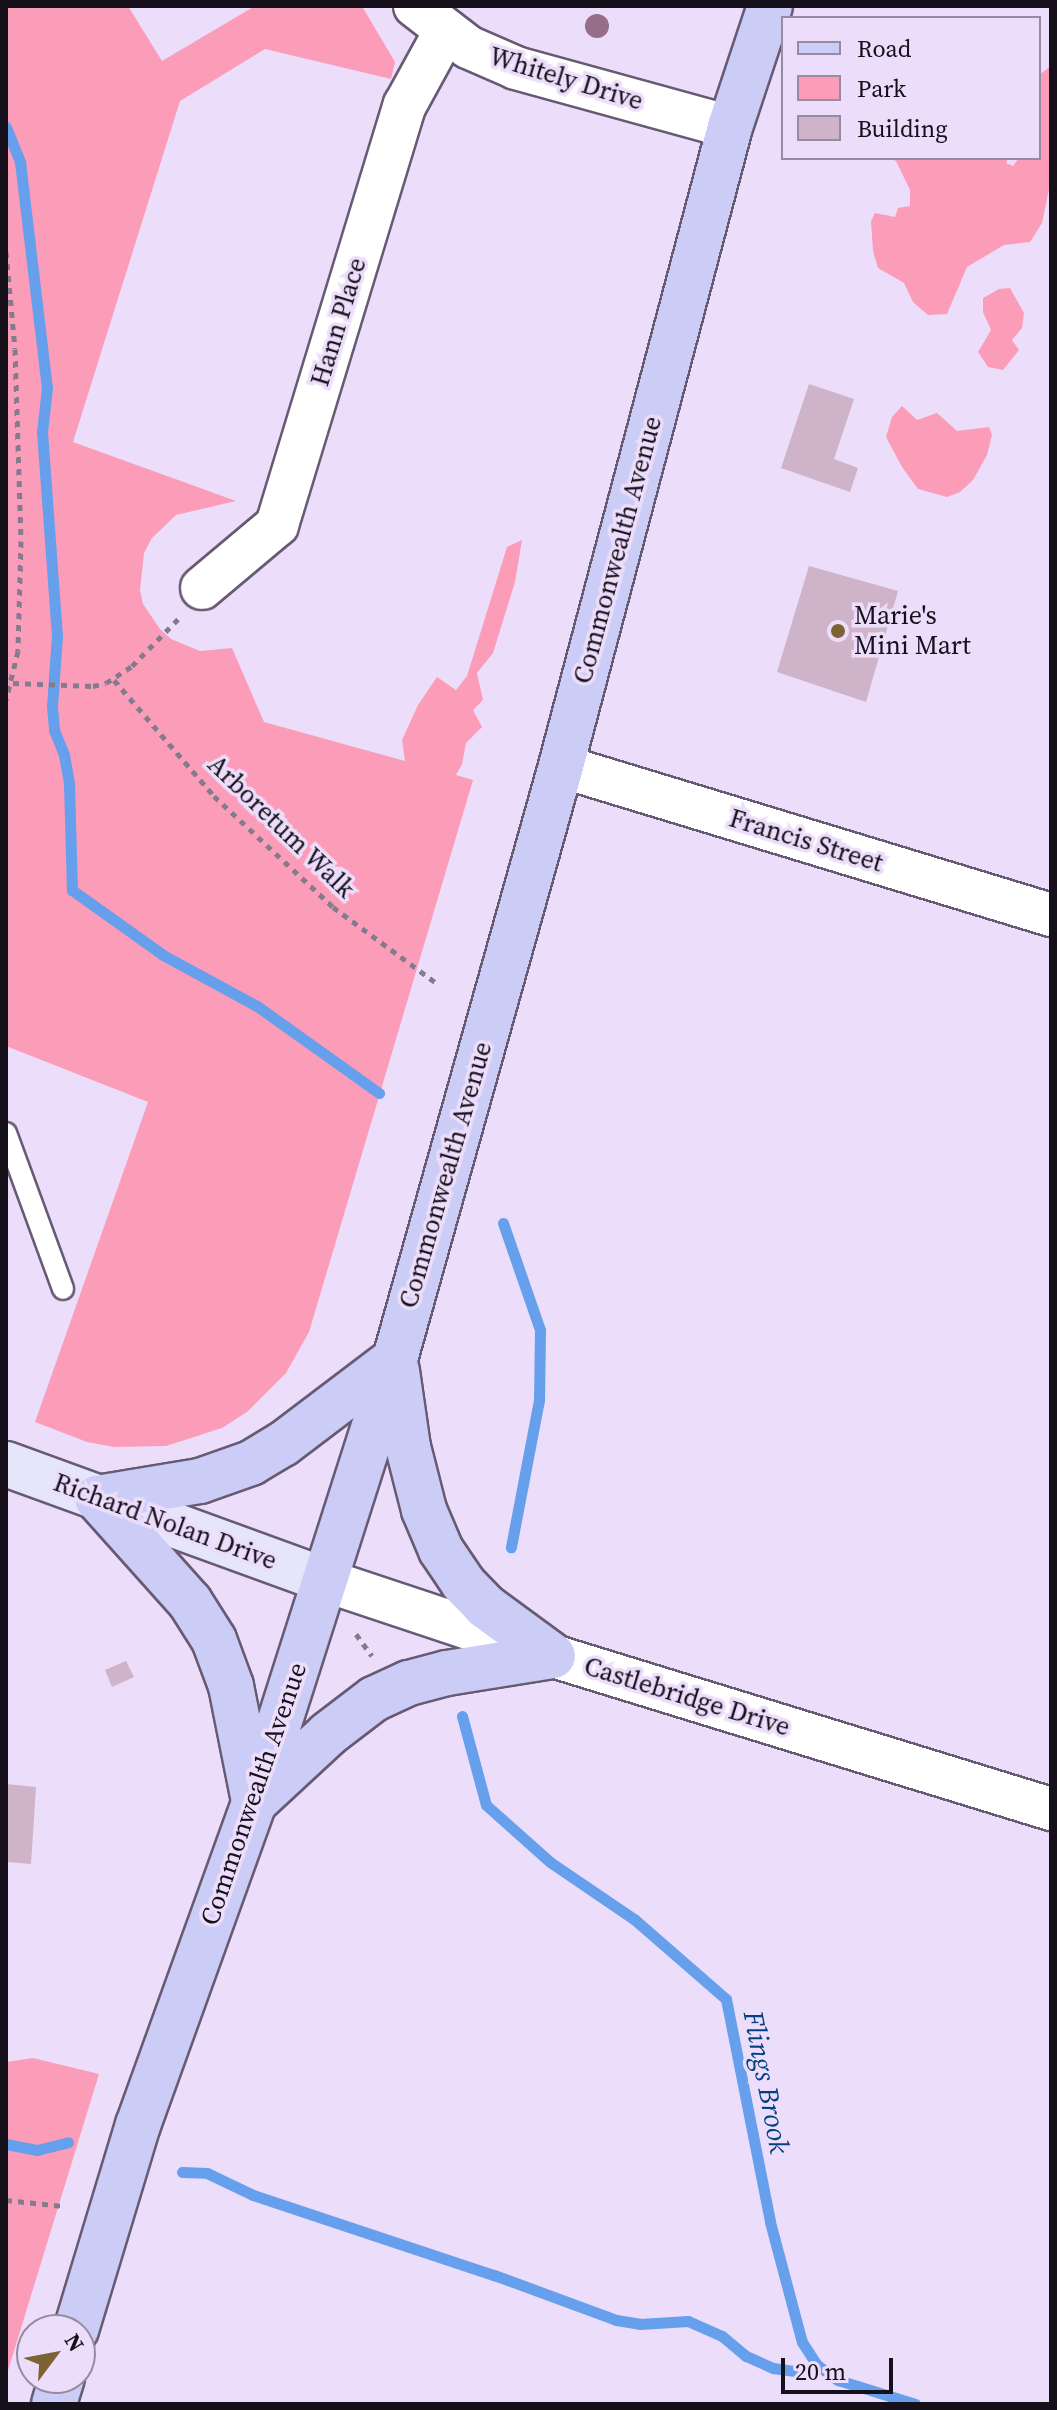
<!DOCTYPE html>
<html>
<head>
<meta charset="utf-8">
<style>
	body { margin:0 }
	#map { position:relative; width:1057px; height:2410px; overflow:hidden; background:#ecddfa; font-family:"Source Serif 4",serif }
	div>[style] { position:absolute }
	.green>* { inset:0; background:#fb9db8 }
	.stream>* { height:11px; margin:-5.5px; padding:0 5.5px; transform-origin:5.5px; border-radius:5.5px; background:#669feb }
	.building>* { inset:0; background:#cfb3c8 }
	.path>* { height:5px; margin-top:-2.5px; transform-origin:0; background:repeating-linear-gradient(90deg,#857b8e 0 6px,transparent 0 12px) }
	.roads { filter:drop-shadow(2px 0 #675a73) drop-shadow(-2px 0 #675a73) drop-shadow(0 2px #675a73) drop-shadow(0 -2px #675a73) }
	.service>* { height:20px; margin:-10px; padding:0 10px; transform-origin:10px; border-radius:10px; background:#fff }
	.minor>* { height:42px; margin:-21px; padding:0 21px; transform-origin:21px; border-radius:21px; background:#fff }
	.secondary>* { height:44px; margin:-22px; padding:0 22px; transform-origin:22px; border-radius:22px; background:#e6e6fb }
	.primary>* { height:44px; margin:-22px; padding:0 22px; transform-origin:22px; border-radius:22px; background:#cccdf7 }
	.trees>* { width:24px; height:24px; margin:-12px; border-radius:50%; background:#976e88 }
	.dots>* { width:22px; height:22px; translate:-50% -50%; box-sizing:border-box; border:4px solid #ecddfa; border-radius:50% }
	span { translate:-50% -50%; white-space:nowrap; text-align:center; line-height:1.15; -webkit-text-stroke:7px #ecddfa; paint-order:stroke }
	.street-label { font-size:26px; color:#15101a }
	.poi-label { font-size:26px; color:#15101a }
	.left { translate:0 -50%; text-align:left }
	.water-label { font-size:28px; color:#044184; font-style:italic }
	.frame { position:absolute; inset:0; border:8px solid #15101a; pointer-events:none }
	.legend { position:absolute; left:781px; top:16px; width:260px; height:144px; box-sizing:border-box; background:#ecddfa; border:2px solid #968ba0; margin:0; padding:10px 14px; list-style:none; font-size:24px; color:#15101a }
	.legend li { display:flex; align-items:center; gap:16px; height:40px }
	.legend b { width:40px; border:2px solid #968ba0 }
	.north { position:absolute; left:16px; top:2314px; width:80px; height:80px; box-sizing:border-box; background:#ecddfa; border:2px solid #968ba0; border-radius:50%; rotate:58deg; font-size:22px; font-weight:700; line-height:32px; text-align:center; color:#15101a }
	.north::after { content:''; display:block; margin:auto; width:28px; height:36px; background:#7d6334; clip-path:polygon(50% 0,100% 100%,50% 72%,0 100%) }
	.scale { position:absolute; left:781px; top:2358px; width:112px; height:36px; box-sizing:border-box; border:4px solid #15101a; border-top:0; padding-left:10px; font-size:24px; line-height:28px; white-space:nowrap; color:#15101a; -webkit-text-stroke:6px #ecddfa; paint-order:stroke }
</style>
</head>
<body>
<div id="map">
	<div class="green">
		<div style="clip-path:polygon(6px 6px,128px 6px,162px 61px,255px 6px,362px 6px,395px 62px,391px 79px,265px 49px,180px 101px,73px 442px,236px 501px,176px 515px,152px 538px,144px 553px,140px 590px,143px 604px,160px 629px,171px 639px,200px 651px,232px 648px,264px 722px,405px 761px,402px 740px,418px 705px,437px 677px,456px 690px,467px 676px,507px 547px,522px 540px,515px 582px,493px 653px,477px 673px,483px 700px,473px 710px,482px 727px,466px 743px,462px 764px,456px 775px,473px 780px,309px 1332px,286px 1373px,247px 1412px,222px 1428px,166px 1446px,114px 1447px,87px 1442px,35px 1422px,148px 1102px,6px 1046px)"></div>
		<div style="clip-path:polygon(1051px 66px,1051px 180px,1042px 223px,1030px 242px,1004px 245px,967px 267px,947px 314px,928px 315px,913px 302px,904px 283px,878px 268px,873px 251px,871px 221px,875px 213px,895px 217px,898px 208px,910px 206px,910px 190px,896px 161px,888px 158px,1008px 158px,1006px 163px,1013px 166px,1019px 158px,1039px 158px,1039px 75px)"></div>
		<div style="clip-path:polygon(1010px 288px,1024px 313px,1022px 328px,1012px 340px,1019px 350px,1003px 370px,988px 367px,978px 352px,991px 330px,983px 312px,983px 298px,999px 289px)"></div>
		<div style="clip-path:polygon(902px 406px,917px 420px,937px 413px,957px 431px,989px 427px,992px 435px,987px 455px,973px 480px,960px 492px,947px 497px,918px 489px,902px 467px,886px 437px,892px 417px)"></div>
		<div style="clip-path:polygon(33px 2058px,99px 2074px,6px 2377px,6px 2062px)"></div>
	</div>
	<div class="stream">
		<div style="left:6px;top:127px;width:38px;rotate:68deg"></div>
		<div style="left:20px;top:162px;width:228px;rotate:83.2deg"></div>
		<div style="left:47px;top:388px;width:44px;rotate:96.5deg"></div>
		<div style="left:42px;top:432px;width:204px;rotate:85.8deg"></div>
		<div style="left:57px;top:635px;width:71px;rotate:94deg"></div>
		<div style="left:52px;top:706px;width:24px;rotate:85deg"></div>
		<div style="left:54px;top:730px;width:27px;rotate:68deg"></div>
		<div style="left:64px;top:755px;width:29px;rotate:80deg"></div>
		<div style="left:69px;top:784px;width:106px;rotate:88.4deg"></div>
		<div style="left:72px;top:890px;width:112px;rotate:35.5deg"></div>
		<div style="left:163px;top:955px;width:107px;rotate:28.5deg"></div>
		<div style="left:257px;top:1006px;width:150px;rotate:35.5deg"></div>
		<div style="left:503px;top:1223px;width:113px;rotate:70.9deg"></div>
		<div style="left:540px;top:1330px;width:70px;rotate:90.8deg"></div>
		<div style="left:539px;top:1400px;width:150px;rotate:100.8deg"></div>
		<div style="left:462px;top:1716px;width:92px;rotate:74.9deg"></div>
		<div style="left:486px;top:1805px;width:86px;rotate:41.7deg"></div>
		<div style="left:550px;top:1862px;width:102px;rotate:34.2deg"></div>
		<div style="left:634px;top:1919px;width:122px;rotate:41deg"></div>
		<div style="left:726px;top:1999px;width:227px;rotate:78.8deg"></div>
		<div style="left:770px;top:2222px;width:124px;rotate:75.1deg"></div>
		<div style="left:802px;top:2342px;width:27px;rotate:57deg"></div>
		<div style="left:817px;top:2365px;width:26px;rotate:36deg"></div>
		<div style="left:838px;top:2380px;width:81px;rotate:17.3deg"></div>
		<div style="left:6px;top:2144px;width:32px;rotate:11deg"></div>
		<div style="left:37px;top:2150px;width:32px;rotate:-14deg"></div>
		<div style="left:182px;top:2172px;width:25px;rotate:2deg"></div>
		<div style="left:207px;top:2173px;width:51px;rotate:25.6deg"></div>
		<div style="left:253px;top:2195px;width:254px;rotate:18.4deg"></div>
		<div style="left:494px;top:2275px;width:130px;rotate:20.2deg"></div>
		<div style="left:616px;top:2320px;width:24px;rotate:9deg"></div>
		<div style="left:640px;top:2324px;width:48px;rotate:-3.6deg"></div>
		<div style="left:688px;top:2321px;width:37px;rotate:24deg"></div>
		<div style="left:722px;top:2336px;width:31px;rotate:40deg"></div>
		<div style="left:746px;top:2356px;width:30px;rotate:24deg"></div>
		<div style="left:773px;top:2368px;width:28px;rotate:8deg"></div>
		<div style="left:801px;top:2372px;width:17px;rotate:-24deg"></div>
	</div>
	<div class="building">
		<div style="clip-path:polygon(809px 384px,854px 399px,834px 459px,858px 468px,850px 492px,781px 468px)"></div>
		<div style="clip-path:polygon(809px 566px,898px 591px,866px 702px,777px 672px)"></div>
		<div style="clip-path:polygon(126px 1661px,134px 1677px,112px 1687px,105px 1670px)"></div>
		<div style="clip-path:polygon(6px 1784px,36px 1787px,31px 1864px,6px 1862px)"></div>
	</div>
	<div class="path">
		<div style="left:6px;top:252px;width:97px;rotate:84.7deg"></div>
		<div style="left:15px;top:349px;width:192px;rotate:88.2deg"></div>
		<div style="left:21px;top:541px;width:110px;rotate:91.6deg"></div>
		<div style="left:18px;top:651px;width:50px;rotate:103.8deg"></div>
		<div style="left:114px;top:680px;width:153px;rotate:49.2deg"></div>
		<div style="left:214px;top:796px;width:163px;rotate:43deg"></div>
		<div style="left:333px;top:907px;width:130px;rotate:36.3deg"></div>
		<div style="left:13px;top:683px;width:80px;rotate:2.1deg"></div>
		<div style="left:93px;top:686px;width:13px;rotate:-13deg"></div>
		<div style="left:106px;top:683px;width:31px;rotate:-33deg"></div>
		<div style="left:132px;top:666px;width:69px;rotate:-45.6deg"></div>
		<div style="left:356px;top:1634px;width:27px;rotate:54deg"></div>
		<div style="left:6px;top:2200px;width:57px;rotate:6deg"></div>
	</div>
	<div class="roads">
		<div class="service">
			<div style="left:6px;top:1133px;width:166px;rotate:69.9deg"></div>
		</div>
		<div class="minor">
			<div style="left:415px;top:6px;width:67px;rotate:37.7deg"></div>
			<div style="left:468px;top:47px;width:52px;rotate:23.6deg"></div>
			<div style="left:516px;top:68px;width:222px;rotate:15.4deg"></div>
			<div style="left:202px;top:588px;width:98px;rotate:-40deg"></div>
			<div style="left:277px;top:525px;width:439px;rotate:-73.1deg"></div>
			<div style="left:405px;top:105px;width:83px;rotate:-61.3deg"></div>
			<div style="left:561px;top:766px;width:512px;rotate:16.91deg"></div>
			<div style="left:324px;top:1580px;width:241px;rotate:18.4deg"></div>
			<div style="left:553px;top:1656px;width:521px;rotate:17.08deg"></div>
		</div>
		<div class="secondary">
			<div style="left:6px;top:1464px;width:338px;rotate:20deg"></div>
		</div>
		<div class="primary">
			<div style="left:397px;top:1371px;width:77px;rotate:81.8deg"></div>
			<div style="left:408px;top:1447px;width:65px;rotate:75.7deg"></div>
			<div style="left:424px;top:1510px;width:43px;rotate:67deg"></div>
			<div style="left:441px;top:1550px;width:40px;rotate:56deg"></div>
			<div style="left:463px;top:1583px;width:32px;rotate:46deg"></div>
			<div style="left:485px;top:1606px;width:84px;rotate:36.3deg"></div>
			<div style="left:97px;top:1498px;width:140px;rotate:48.2deg"></div>
			<div style="left:190px;top:1602px;width:45px;rotate:57.7deg"></div>
			<div style="left:214px;top:1640px;width:49px;rotate:69.7deg"></div>
			<div style="left:231px;top:1686px;width:112px;rotate:78.7deg"></div>
			<div style="left:97px;top:1498px;width:104px;rotate:-9.4deg"></div>
			<div style="left:200px;top:1481px;width:54px;rotate:-19.4deg"></div>
			<div style="left:251px;top:1463px;width:37px;rotate:-31deg"></div>
			<div style="left:283px;top:1444px;width:141px;rotate:-37.2deg"></div>
			<div style="left:256px;top:1801px;width:98px;rotate:-42.9deg"></div>
			<div style="left:328px;top:1734px;width:58px;rotate:-37.3deg"></div>
			<div style="left:374px;top:1699px;width:38px;rotate:-25deg"></div>
			<div style="left:409px;top:1683px;width:39px;rotate:-15deg"></div>
			<div style="left:447px;top:1673px;width:107px;rotate:-9.1deg"></div>
			<div style="left:76px;top:2330px;width:214px;rotate:-73.2deg"></div>
			<div style="left:138px;top:2125px;width:343px;rotate:-70.2deg"></div>
			<div style="left:254px;top:1802px;width:465px;rotate:-72.3deg"></div>
			<div style="left:395px;top:1359px;width:616px;rotate:-74.36deg"></div>
			<div style="left:561px;top:766px;width:661px;rotate:-75.19deg"></div>
			<div style="left:730px;top:127px;width:127px;rotate:-71.7deg"></div>
			<div style="left:54px;top:2404px;width:27px;rotate:-73deg"></div>
		</div>
	</div>
	<div class="trees">
		<div style="left:597px;top:26px"></div>
	</div>
	<div class="dots">
		<div style="left:838px;top:631px;background:#7d6334"></div>
	</div>
	<div class="street-label">
		<span style="left:566px;top:79px;rotate:17deg">Whitely Drive</span>
		<span style="left:339px;top:322px;rotate:-73deg">Hann Place</span>
		<span style="left:618px;top:550px;rotate:-75deg">Commonwealth Avenue</span>
		<span style="left:281px;top:827px;rotate:44deg">Arboretum Walk</span>
		<span style="left:806px;top:841px;rotate:17deg">Francis Street</span>
		<span style="left:446px;top:1175px;rotate:-74deg">Commonwealth Avenue</span>
		<span style="left:165px;top:1522px;rotate:20deg">Richard Nolan Drive</span>
		<span style="left:687px;top:1697px;rotate:17deg">Castlebridge Drive</span>
		<span style="left:254px;top:1794px;rotate:-71deg">Commonwealth Avenue</span>
	</div>
	<div class="poi-label">
		<span class="left" style="left:854px;top:631px">Marie's<br>Mini Mart</span>
	</div>
	<div class="water-label">
		<span style="left:767px;top:2082px;rotate:79deg">Flings Brook</span>
	</div>
	<div class="frame"></div>
	<ul class="legend">
	<li><b style="height:10px;background:#cccdf7"></b>Road</li>
	<li><b style="height:22px;background:#fb9db8"></b>Park</li>
	<li><b style="height:22px;background:#cfb3c8"></b>Building</li>
	</ul>
	<div class="north">N</div>
	<div class="scale">20 m</div>
</div>
</body>
</html>
